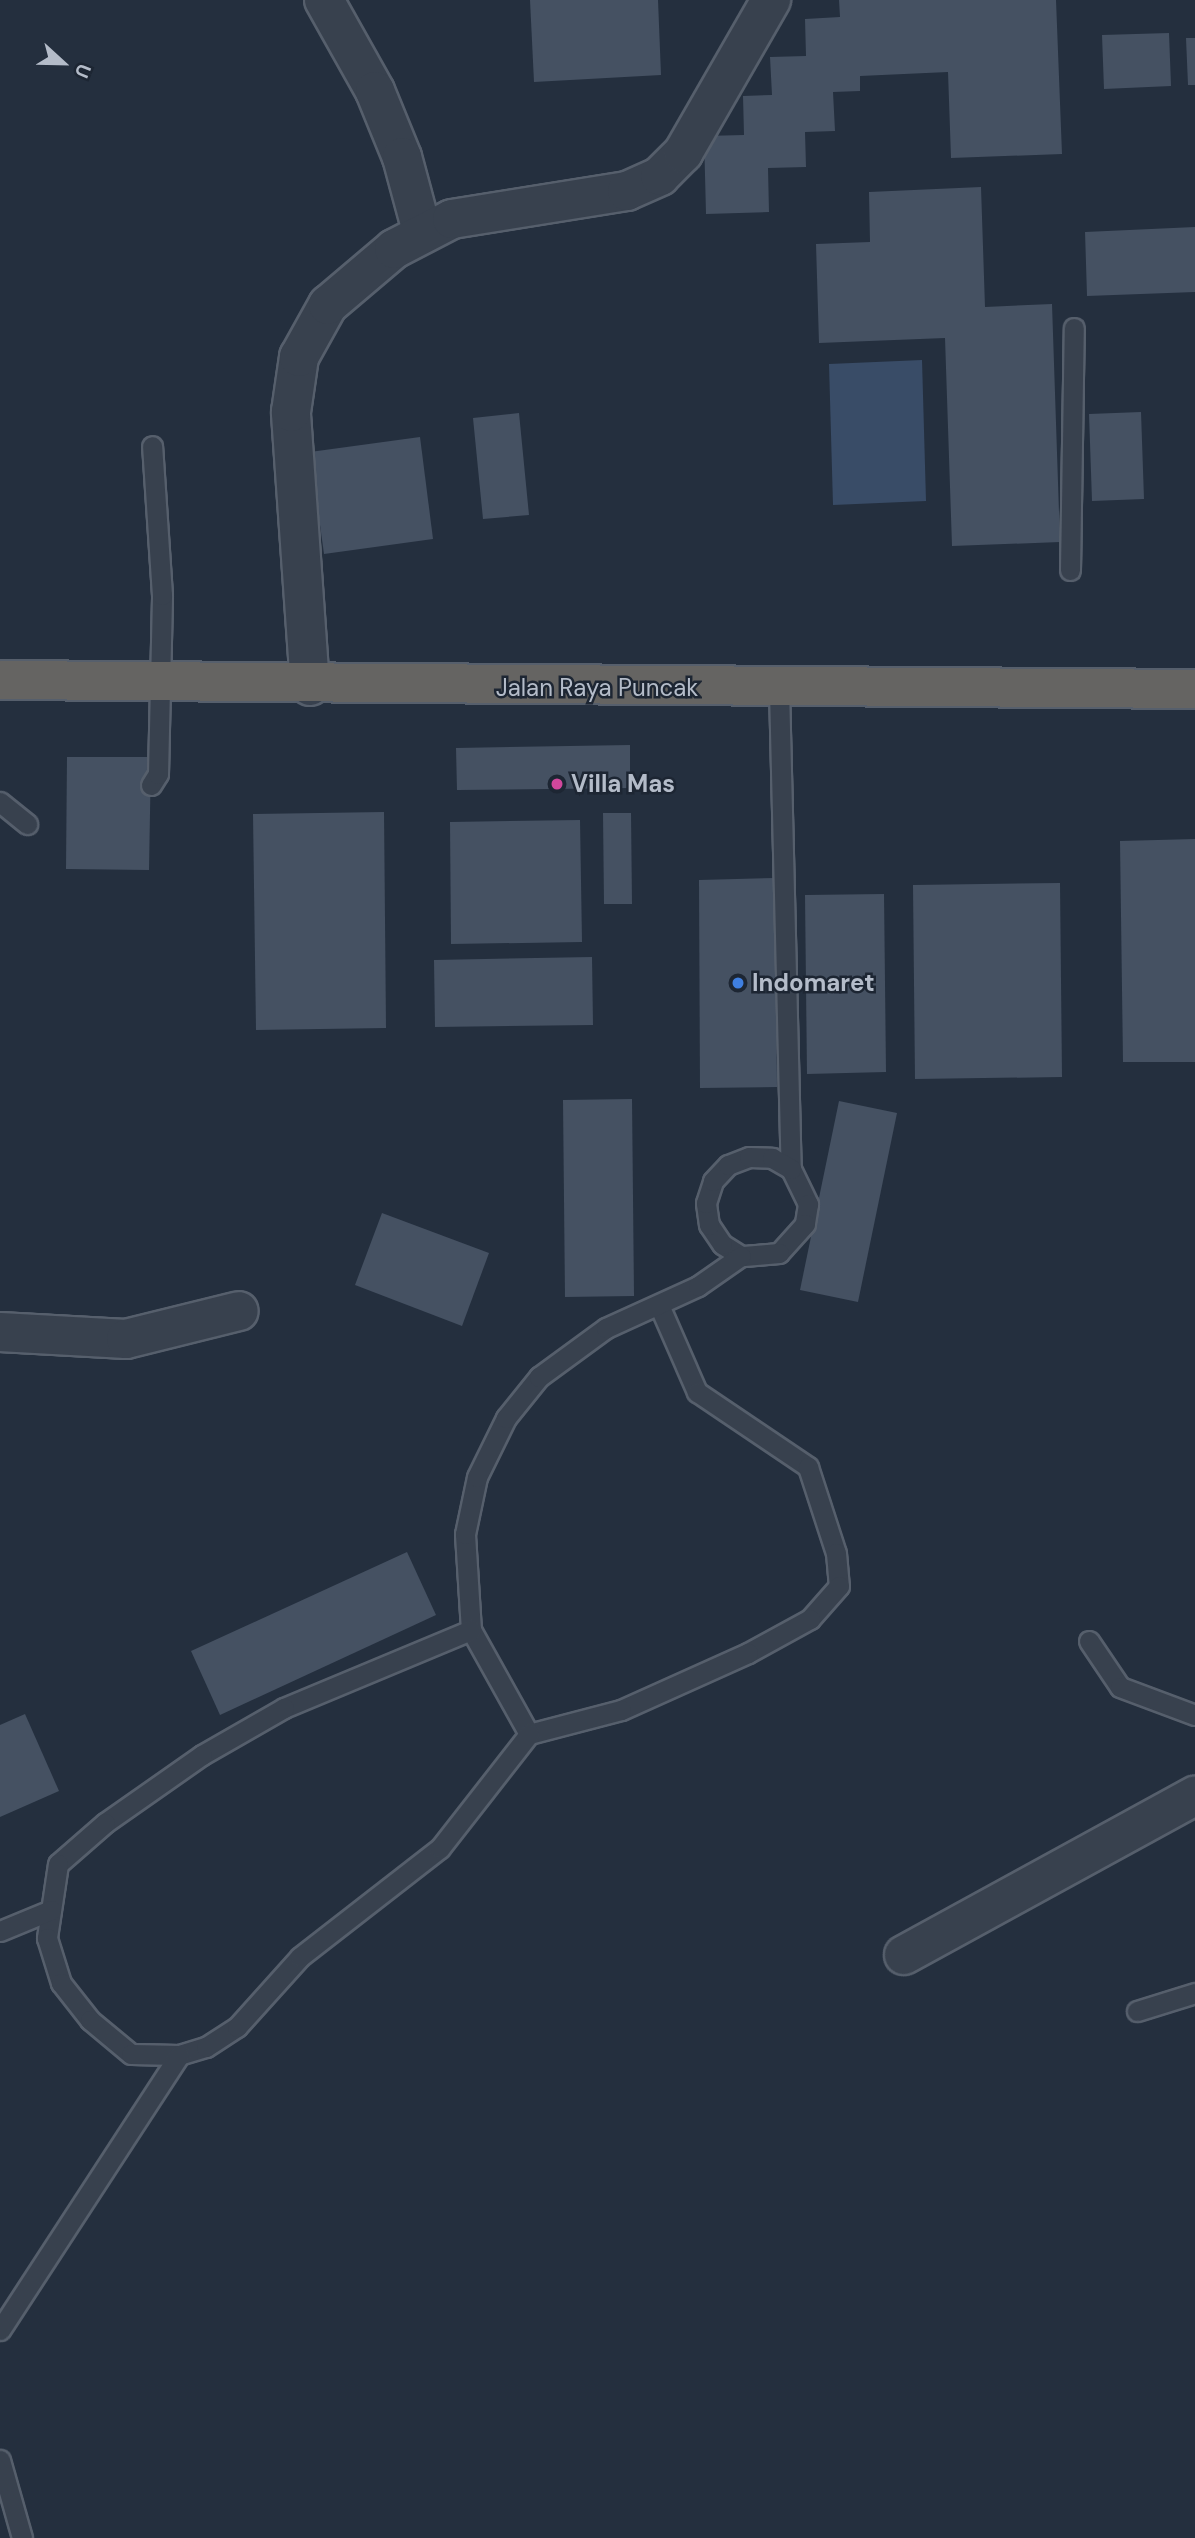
<!DOCTYPE html>
<html>
<head>
<meta charset="utf-8">
<style>
	body { margin:0 }
	#map { position:relative; width:1195px; height:2538px; overflow:hidden; background:#242f3e; font-family:"DM Sans",sans-serif }
	div>[style] { position:absolute }
	.water>* { inset:0; background:#394c67 }
	.building>* { inset:0; background:#455162 }
	.roads { filter:drop-shadow(2px 0 #565f6c) drop-shadow(-2px 0 #565f6c) drop-shadow(0 2px #565f6c) drop-shadow(0 -2px #565f6c) }
	.service>* { height:19px; margin:-9.5px; padding:0 9.5px; transform-origin:9.5px; border-radius:9.5px; background:#38414e }
	.minor>* { height:38px; margin:-19px; padding:0 19px; transform-origin:19px; border-radius:19px; background:#38414e }
	.trunk>* { height:38px; margin:-19px; padding:0 19px; transform-origin:19px; border-radius:19px; background:#656462 }
	.dots>* { width:19px; height:19px; translate:-50% -50%; box-sizing:border-box; border:4px solid #1d2633; border-radius:50% }
	span { translate:-50% -50%; white-space:nowrap; text-align:center; line-height:1.15; -webkit-text-stroke:5px #1d2633; paint-order:stroke }
	.street-label { font-size:24px; color:#b4bcc9 }
	.poi-label { font-size:24px; color:#b4bcc9; font-weight:700 }
	.left { translate:0 -50%; text-align:left }
	.north { position:absolute; left:28px; top:28px; width:70px; height:70px; -webkit-text-stroke:5px #1d2633; paint-order:stroke; rotate:112deg; font-size:19px; font-weight:700; line-height:28px; text-align:center; color:#b4bcc9 }
	.north::after { content:''; display:block; margin:auto; width:24px; height:32px; background:#b4bcc9; clip-path:polygon(50% 0,100% 100%,50% 72%,0 100%) }
</style>
</head>
<body>
<div id="map">
	<div class="water">
		<div style="clip-path:polygon(922px 360px,926px 501px,833px 505px,829px 364px)"></div>
	</div>
	<div class="building">
		<div style="clip-path:polygon(530px 0,658px 0,661px 75px,534px 82px)"></div>
		<div style="clip-path:polygon(839px 0,1056px 0,1062px 154px,951px 158px,948px 72px,860px 76px,860px 91px,833px 92px,835px 131px,805px 132px,806px 167px,768px 168px,769px 212px,706px 214px,704px 136px,744px 135px,743px 96px,772px 95px,770px 57px,806px 56px,805px 19px,840px 17px)"></div>
		<div style="clip-path:polygon(1169px 33px,1171px 86px,1104px 89px,1102px 35px)"></div>
		<div style="clip-path:polygon(1186px 38px,1195px 38px,1195px 85px,1188px 85px)"></div>
		<div style="clip-path:polygon(981px 187px,985px 307px,1052px 304px,1060px 542px,952px 546px,945px 338px,819px 343px,816px 244px,870px 242px,869px 192px)"></div>
		<div style="clip-path:polygon(1195px 227px,1195px 292px,1087px 296px,1085px 232px)"></div>
		<div style="clip-path:polygon(1141px 412px,1144px 499px,1092px 501px,1089px 414px)"></div>
		<div style="clip-path:polygon(519px 413px,529px 515px,483px 519px,473px 418px)"></div>
		<div style="clip-path:polygon(420px 437px,433px 539px,324px 554px,310px 452px)"></div>
		<div style="clip-path:polygon(630px 745px,630px 788px,457px 790px,456px 748px)"></div>
		<div style="clip-path:polygon(67px 757px,151px 757px,149px 870px,66px 869px)"></div>
		<div style="clip-path:polygon(384px 812px,386px 1028px,256px 1030px,253px 814px)"></div>
		<div style="clip-path:polygon(603px 813px,631px 813px,632px 904px,604px 904px)"></div>
		<div style="clip-path:polygon(580px 820px,582px 942px,451px 944px,450px 822px)"></div>
		<div style="clip-path:polygon(1195px 839px,1195px 1062px,1123px 1062px,1120px 841px)"></div>
		<div style="clip-path:polygon(775px 878px,777px 1087px,700px 1088px,699px 880px)"></div>
		<div style="clip-path:polygon(1060px 883px,1062px 1077px,915px 1079px,913px 885px)"></div>
		<div style="clip-path:polygon(884px 894px,886px 1072px,807px 1074px,805px 895px)"></div>
		<div style="clip-path:polygon(592px 957px,593px 1025px,435px 1027px,434px 960px)"></div>
		<div style="clip-path:polygon(632px 1099px,634px 1296px,565px 1297px,563px 1100px)"></div>
		<div style="clip-path:polygon(839px 1101px,897px 1113px,858px 1302px,800px 1290px)"></div>
		<div style="clip-path:polygon(382px 1213px,489px 1253px,462px 1326px,355px 1285px)"></div>
		<div style="clip-path:polygon(407px 1552px,436px 1615px,220px 1715px,191px 1651px)"></div>
		<div style="clip-path:polygon(25px 1714px,59px 1791px,0 1817px,0 1725px)"></div>
	</div>
	<div class="roads">
		<div class="service">
			<div style="left:1070px;top:570px;width:242px;rotate:-89.1deg"></div>
			<div style="left:779px;top:689px;width:480px;rotate:88.6deg"></div>
			<div style="left:791px;top:1169px;width:39px;rotate:64deg"></div>
			<div style="left:808px;top:1204px;width:20px;rotate:99deg"></div>
			<div style="left:805px;top:1224px;width:39px;rotate:132deg"></div>
			<div style="left:779px;top:1253px;width:38px;rotate:175deg"></div>
			<div style="left:741px;top:1256px;width:22px;rotate:-148deg"></div>
			<div style="left:722px;top:1244px;width:23px;rotate:-124deg"></div>
			<div style="left:709px;top:1225px;width:22px;rotate:-98deg"></div>
			<div style="left:706px;top:1203px;width:23px;rotate:-72deg"></div>
			<div style="left:713px;top:1181px;width:22px;rotate:-47deg"></div>
			<div style="left:728px;top:1165px;width:22px;rotate:-21deg"></div>
			<div style="left:749px;top:1157px;width:23px;rotate:2deg"></div>
			<div style="left:772px;top:1158px;width:22px;rotate:30deg"></div>
			<div style="left:151px;top:785px;width:13px;rotate:-58deg"></div>
			<div style="left:158px;top:774px;width:179px;rotate:-88.7deg"></div>
			<div style="left:162px;top:595px;width:149px;rotate:-93.8deg"></div>
			<div style="left:0;top:802px;width:35px;rotate:39deg"></div>
			<div style="left:659px;top:1305px;width:95px;rotate:66.4deg"></div>
			<div style="left:697px;top:1392px;width:134px;rotate:34deg"></div>
			<div style="left:808px;top:1467px;width:90px;rotate:72deg"></div>
			<div style="left:836px;top:1553px;width:33px;rotate:85deg"></div>
			<div style="left:839px;top:1586px;width:44px;rotate:131.3deg"></div>
			<div style="left:810px;top:1619px;width:71px;rotate:151.3deg"></div>
			<div style="left:748px;top:1653px;width:139px;rotate:155.8deg"></div>
			<div style="left:621px;top:1710px;width:95px;rotate:165.4deg"></div>
			<div style="left:529px;top:1734px;width:119px;rotate:-119.1deg"></div>
			<div style="left:471px;top:1630px;width:96px;rotate:-93.6deg"></div>
			<div style="left:465px;top:1534px;width:58px;rotate:-78.1deg"></div>
			<div style="left:477px;top:1477px;width:66px;rotate:-63.8deg"></div>
			<div style="left:506px;top:1418px;width:53px;rotate:-51.2deg"></div>
			<div style="left:539px;top:1377px;width:83px;rotate:-36.2deg"></div>
			<div style="left:606px;top:1328px;width:101px;rotate:-24.5deg"></div>
			<div style="left:698px;top:1286px;width:52px;rotate:-34.9deg"></div>
			<div style="left:471px;top:1630px;width:203px;rotate:157.4deg"></div>
			<div style="left:284px;top:1708px;width:95px;rotate:150.2deg"></div>
			<div style="left:202px;top:1755px;width:118px;rotate:145deg"></div>
			<div style="left:105px;top:1823px;width:62px;rotate:138.9deg"></div>
			<div style="left:58px;top:1864px;width:75px;rotate:98.5deg"></div>
			<div style="left:47px;top:1938px;width:47px;rotate:72.7deg"></div>
			<div style="left:61px;top:1983px;width:47px;rotate:51.9deg"></div>
			<div style="left:90px;top:2020px;width:53px;rotate:39.7deg"></div>
			<div style="left:131px;top:2054px;width:48px;rotate:1.2deg"></div>
			<div style="left:179px;top:2055px;width:28px;rotate:-17deg"></div>
			<div style="left:206px;top:2047px;width:37px;rotate:-33deg"></div>
			<div style="left:237px;top:2027px;width:94px;rotate:-48deg"></div>
			<div style="left:300px;top:1957px;width:177px;rotate:-37.9deg"></div>
			<div style="left:440px;top:1848px;width:145px;rotate:-52deg"></div>
			<div style="left:1089px;top:1641px;width:55px;rotate:56deg"></div>
			<div style="left:1120px;top:1687px;width:80px;rotate:20.5deg"></div>
			<div style="left:0;top:1931px;width:55px;rotate:-22.4deg"></div>
			<div style="left:1137px;top:2011px;width:61px;rotate:-17.2deg"></div>
			<div style="left:0;top:2330px;width:328px;rotate:-56.9deg"></div>
			<div style="left:0;top:2460px;width:81px;rotate:74.2deg"></div>
		</div>
		<div class="minor">
			<div style="left:324px;top:0;width:104px;rotate:60.7deg"></div>
			<div style="left:375px;top:91px;width:71px;rotate:67.8deg"></div>
			<div style="left:402px;top:157px;width:77px;rotate:74.9deg"></div>
			<div style="left:310px;top:686px;width:275px;rotate:-94deg"></div>
			<div style="left:291px;top:412px;width:56px;rotate:-81.7deg"></div>
			<div style="left:299px;top:357px;width:60px;rotate:-60.9deg"></div>
			<div style="left:328px;top:305px;width:87px;rotate:-40.3deg"></div>
			<div style="left:394px;top:249px;width:65px;rotate:-27.3deg"></div>
			<div style="left:452px;top:219px;width:177px;rotate:-9.1deg"></div>
			<div style="left:627px;top:191px;width:36px;rotate:-24deg"></div>
			<div style="left:660px;top:176px;width:33px;rotate:-45deg"></div>
			<div style="left:683px;top:153px;width:177px;rotate:-60.1deg"></div>
			<div style="left:0;top:1332px;width:126px;rotate:3.2deg"></div>
			<div style="left:126px;top:1339px;width:116px;rotate:-13.9deg"></div>
			<div style="left:904px;top:1955px;width:332px;rotate:-28.7deg"></div>
		</div>
		<div class="trunk">
			<div style="left:0;top:680px;width:1195px;rotate:0.43deg"></div>
		</div>
	</div>
	<div class="dots">
		<div style="left:557px;top:784px;background:#d1479c"></div>
		<div style="left:738px;top:983px;background:#3f7fe0"></div>
	</div>
	<div class="street-label">
		<span style="left:597px;top:688px">Jalan Raya Puncak</span>
	</div>
	<div class="poi-label">
		<span class="left" style="left:571px;top:784px">Villa Mas</span>
		<span class="left" style="left:752px;top:983px">Indomaret</span>
	</div>
	<div class="north">U</div>
</div>
</body>
</html>
